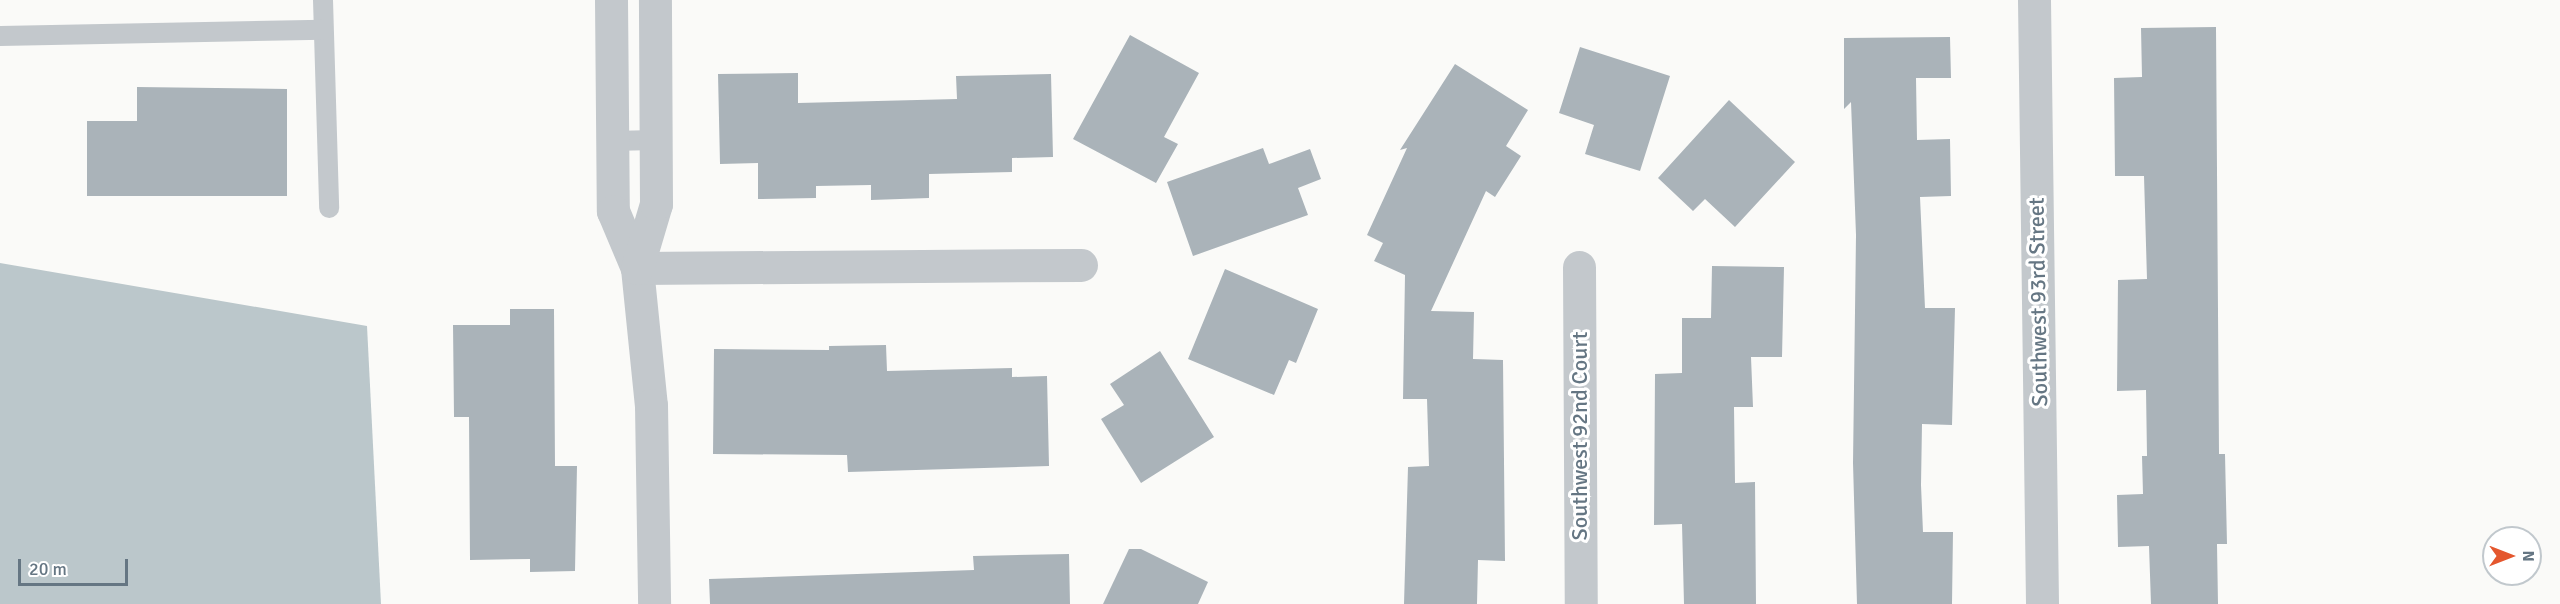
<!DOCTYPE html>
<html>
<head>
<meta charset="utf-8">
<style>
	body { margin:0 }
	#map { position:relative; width:2560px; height:604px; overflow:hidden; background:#fafaf8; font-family:Signika,sans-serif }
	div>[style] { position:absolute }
	.water>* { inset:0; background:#bbc7cb }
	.building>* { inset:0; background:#aab3b9 }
	.service>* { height:20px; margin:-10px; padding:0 10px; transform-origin:10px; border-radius:10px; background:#c3c8cc }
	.minor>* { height:33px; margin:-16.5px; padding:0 16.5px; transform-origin:16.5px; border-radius:16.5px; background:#c3c8cc }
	span { translate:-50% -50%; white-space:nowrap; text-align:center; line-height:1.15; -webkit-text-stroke:6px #fff; paint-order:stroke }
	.street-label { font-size:22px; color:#657683 }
	.north { position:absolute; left:2482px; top:526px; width:60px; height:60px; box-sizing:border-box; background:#fff; border:2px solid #c1c8cd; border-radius:50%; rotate:90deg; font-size:16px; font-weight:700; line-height:24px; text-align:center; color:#657683 }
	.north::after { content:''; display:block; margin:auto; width:21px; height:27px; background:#e4572e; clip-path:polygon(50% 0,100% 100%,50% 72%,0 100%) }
	.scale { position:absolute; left:18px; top:559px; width:110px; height:27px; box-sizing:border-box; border:3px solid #657683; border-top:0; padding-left:8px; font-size:18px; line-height:21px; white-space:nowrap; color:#657683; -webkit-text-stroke:4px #fff; paint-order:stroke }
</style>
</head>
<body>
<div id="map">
	<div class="water">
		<div style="clip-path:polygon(0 263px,367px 326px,381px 604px,0 604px)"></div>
	</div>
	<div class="building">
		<div style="clip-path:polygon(2216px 27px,2219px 454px,2225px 454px,2227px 544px,2217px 544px,2218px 604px,2151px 604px,2149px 546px,2118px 547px,2117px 495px,2143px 494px,2142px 456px,2147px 456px,2146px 390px,2117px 391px,2118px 280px,2147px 279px,2144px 176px,2115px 176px,2114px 78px,2142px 77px,2141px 28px)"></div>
		<div style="clip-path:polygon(1130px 35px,1199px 73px,1164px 137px,1178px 144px,1156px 183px,1073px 139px)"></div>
		<div style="clip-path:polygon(1950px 37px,1951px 78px,1916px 78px,1917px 140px,1950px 139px,1951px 196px,1920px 197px,1925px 308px,1955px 308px,1952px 425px,1922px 424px,1921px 485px,1923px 532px,1953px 532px,1952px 604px,1857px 604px,1853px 463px,1856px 235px,1851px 102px,1844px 109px,1844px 38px)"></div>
		<div style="clip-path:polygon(1580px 47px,1670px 76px,1640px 171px,1585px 154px,1594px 125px,1559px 113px)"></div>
		<div style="clip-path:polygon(1455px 64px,1528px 110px,1506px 146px,1521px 156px,1495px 197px,1486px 191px,1431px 311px,1474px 312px,1473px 359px,1503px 360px,1505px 561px,1478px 560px,1477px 604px,1404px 604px,1408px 467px,1429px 466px,1427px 399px,1403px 399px,1405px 275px,1374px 261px,1383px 243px,1367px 235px,1407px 148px,1400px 150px)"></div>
		<div style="clip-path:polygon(798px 73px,798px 103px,957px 99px,956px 76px,1051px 74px,1053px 157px,1012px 158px,1012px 172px,929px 174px,929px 198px,871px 200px,871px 185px,816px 186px,816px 198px,758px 199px,758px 163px,720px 164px,718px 74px)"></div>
		<div style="clip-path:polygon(137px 87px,287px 89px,287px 196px,87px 196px,87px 121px,137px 121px)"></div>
		<div style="clip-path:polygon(1729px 100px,1795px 162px,1735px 227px,1705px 199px,1693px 211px,1658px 178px)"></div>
		<div style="clip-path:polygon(1263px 148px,1269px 164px,1310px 149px,1321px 179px,1298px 188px,1308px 215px,1193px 256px,1167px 182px)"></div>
		<div style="clip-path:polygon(1712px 266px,1784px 267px,1782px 357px,1751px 357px,1753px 407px,1734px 407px,1735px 483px,1755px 482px,1756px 604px,1684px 604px,1682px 524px,1654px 525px,1655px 374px,1682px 373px,1682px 318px,1711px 318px)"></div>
		<div style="clip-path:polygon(1225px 269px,1318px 309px,1296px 363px,1289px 360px,1274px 395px,1188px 359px)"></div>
		<div style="clip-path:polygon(510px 309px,554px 309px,555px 466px,577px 466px,575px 571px,530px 572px,530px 559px,470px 560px,469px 417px,454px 417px,453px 325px,510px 325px)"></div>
		<div style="clip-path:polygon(886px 345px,887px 371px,1012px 368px,1012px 377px,1047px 376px,1049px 466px,848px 472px,847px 455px,713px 454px,714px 349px,829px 350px,829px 346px)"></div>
		<div style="clip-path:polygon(1160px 351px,1214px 437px,1141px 483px,1101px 419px,1124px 405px,1110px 384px)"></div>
		<div style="clip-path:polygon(1129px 549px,1141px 549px,1208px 582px,1198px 604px,1103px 604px)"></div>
		<div style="clip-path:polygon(1069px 554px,1070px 604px,710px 604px,709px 579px,974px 570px,973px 556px)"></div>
	</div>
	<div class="service">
		<div style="left:323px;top:0;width:208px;rotate:88.3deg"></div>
		<div style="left:0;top:36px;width:323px;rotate:-1.1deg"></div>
		<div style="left:612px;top:141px;width:43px;rotate:-1.3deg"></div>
	</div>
	<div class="minor">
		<div style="left:611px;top:0;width:211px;rotate:89.5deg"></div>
		<div style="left:613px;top:211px;width:62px;rotate:67.2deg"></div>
		<div style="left:637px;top:268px;width:138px;rotate:84.2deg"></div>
		<div style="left:651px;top:405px;width:199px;rotate:89.1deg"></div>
		<div style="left:2034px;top:0;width:604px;rotate:89.24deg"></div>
		<div style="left:1579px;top:267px;width:337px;rotate:89.7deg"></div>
		<div style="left:637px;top:268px;width:444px;rotate:-0.4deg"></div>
		<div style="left:637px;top:268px;width:67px;rotate:-73.5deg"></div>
		<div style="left:656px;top:204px;width:204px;rotate:-90.3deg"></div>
	</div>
	<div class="street-label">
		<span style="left:2038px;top:302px;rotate:-91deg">Southwest 93rd Street</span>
		<span style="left:1580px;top:436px;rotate:-90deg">Southwest 92nd Court</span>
	</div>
	<div class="north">N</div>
	<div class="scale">20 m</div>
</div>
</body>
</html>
